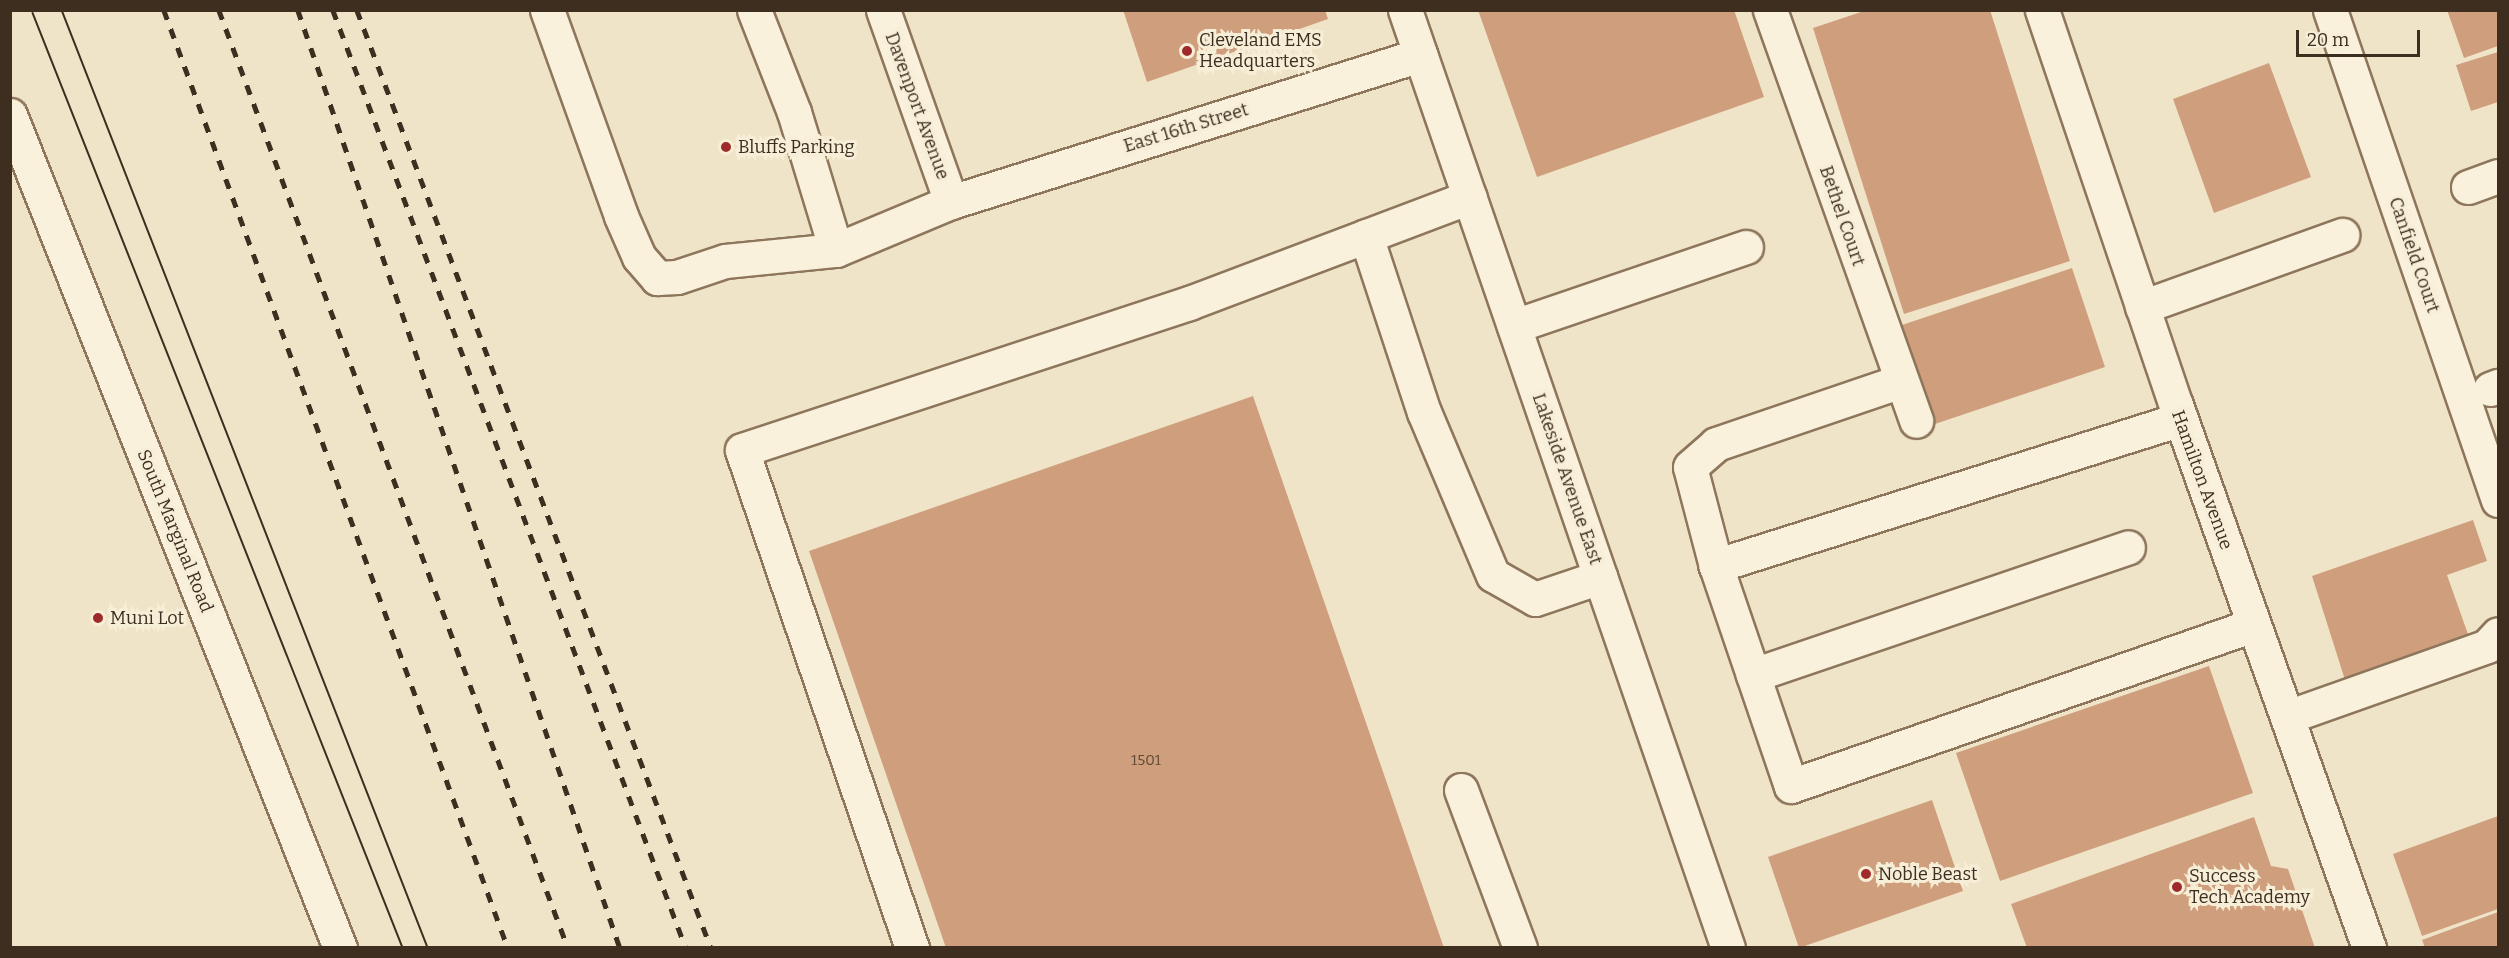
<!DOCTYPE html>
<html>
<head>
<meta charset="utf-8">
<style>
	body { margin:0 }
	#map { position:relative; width:2509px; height:958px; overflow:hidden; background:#f0e4c8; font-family:Bitter,serif }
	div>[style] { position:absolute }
	.building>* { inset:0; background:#cf9f7d }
	.roads { filter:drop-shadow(2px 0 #8d765c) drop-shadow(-2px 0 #8d765c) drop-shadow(0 2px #8d765c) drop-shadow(0 -2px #8d765c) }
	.minor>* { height:33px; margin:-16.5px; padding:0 16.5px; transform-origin:16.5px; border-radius:16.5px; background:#faf1dc }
	.tram>* { height:1.5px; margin:-0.75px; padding:0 0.75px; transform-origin:0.75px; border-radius:0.75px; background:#3d2e20 }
	.rail>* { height:4.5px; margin-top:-2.25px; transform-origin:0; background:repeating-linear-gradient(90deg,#3d2e20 0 10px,transparent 0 20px) }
	.dots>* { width:16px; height:16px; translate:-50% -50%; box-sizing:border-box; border:3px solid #f7eed8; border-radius:50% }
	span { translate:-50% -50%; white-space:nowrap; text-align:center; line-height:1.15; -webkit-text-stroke:6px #f7eed8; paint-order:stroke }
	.number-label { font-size:15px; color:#624a37 }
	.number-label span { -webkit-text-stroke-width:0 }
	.poi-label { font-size:18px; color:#3d2e20 }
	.left { translate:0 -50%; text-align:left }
	.street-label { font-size:18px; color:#3d2e20 }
	.frame { position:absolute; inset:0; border:12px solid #3d2e20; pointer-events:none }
	.scale { position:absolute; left:2296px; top:30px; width:124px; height:27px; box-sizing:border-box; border:3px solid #3d2e20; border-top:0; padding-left:8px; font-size:18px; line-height:21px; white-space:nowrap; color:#3d2e20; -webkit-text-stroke:4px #f7eed8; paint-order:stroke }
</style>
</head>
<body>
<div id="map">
	<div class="building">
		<div style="clip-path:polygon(1123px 10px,1325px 10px,1328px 19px,1147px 82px)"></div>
		<div style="clip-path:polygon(1478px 10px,1734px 10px,1764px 97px,1537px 177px)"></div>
		<div style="clip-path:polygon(1867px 10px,1990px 10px,2070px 261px,1904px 314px,1813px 28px)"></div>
		<div style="clip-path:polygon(2447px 10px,2498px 10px,2498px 46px,2464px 58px)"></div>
		<div style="clip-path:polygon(2498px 52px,2498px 102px,2471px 111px,2456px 65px)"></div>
		<div style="clip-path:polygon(2269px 63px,2311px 177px,2214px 213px,2173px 99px)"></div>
		<div style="clip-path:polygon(2072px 268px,2105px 367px,1929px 426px,1896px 327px)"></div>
		<div style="clip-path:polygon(1253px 396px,1444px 948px,946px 948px,809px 551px)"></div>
		<div style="clip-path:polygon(2473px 520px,2487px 561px,2447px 575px,2469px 637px,2345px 680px,2312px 576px)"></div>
		<div style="clip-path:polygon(2209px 666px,2253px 793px,2000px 881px,1956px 753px)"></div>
		<div style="clip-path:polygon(1932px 800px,1963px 891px,1799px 948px,1768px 857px)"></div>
		<div style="clip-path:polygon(2498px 816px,2498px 909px,2422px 936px,2393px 854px)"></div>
		<div style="clip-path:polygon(2254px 817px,2271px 866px,2288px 869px,2315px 948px,2027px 948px,2011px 904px)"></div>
		<div style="clip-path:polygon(2498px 912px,2498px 948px,2425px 948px,2422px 940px)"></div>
	</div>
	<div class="roads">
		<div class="minor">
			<div style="left:547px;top:10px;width:219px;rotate:70.2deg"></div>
			<div style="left:621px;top:216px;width:45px;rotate:66.3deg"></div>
			<div style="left:639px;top:257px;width:28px;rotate:49deg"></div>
			<div style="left:657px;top:278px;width:20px;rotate:-3deg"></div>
			<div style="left:677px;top:277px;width:51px;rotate:-18.4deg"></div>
			<div style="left:725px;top:261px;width:112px;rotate:-5.7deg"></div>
			<div style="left:836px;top:250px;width:125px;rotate:-22.7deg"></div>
			<div style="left:951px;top:202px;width:492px;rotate:-17.4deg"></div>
			<div style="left:754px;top:10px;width:110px;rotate:68.6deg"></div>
			<div style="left:794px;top:112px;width:144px;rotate:73.1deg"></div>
			<div style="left:883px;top:10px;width:204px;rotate:70.5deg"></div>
			<div style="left:1405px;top:10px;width:992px;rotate:71deg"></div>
			<div style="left:1770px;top:10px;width:436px;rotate:70.4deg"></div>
			<div style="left:2042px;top:10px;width:417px;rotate:71.3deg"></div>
			<div style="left:2176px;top:405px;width:576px;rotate:70.43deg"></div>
			<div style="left:2330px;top:10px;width:518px;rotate:71.08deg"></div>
			<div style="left:10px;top:115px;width:896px;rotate:68.39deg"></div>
			<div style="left:2468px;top:187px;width:32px;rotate:-20deg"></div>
			<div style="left:1366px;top:236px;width:185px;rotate:71.8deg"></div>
			<div style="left:1424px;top:412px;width:177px;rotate:67.1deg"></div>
			<div style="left:1493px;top:575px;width:48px;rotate:29.7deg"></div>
			<div style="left:1535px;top:599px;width:69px;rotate:-18.7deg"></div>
			<div style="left:2142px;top:307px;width:213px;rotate:-19.8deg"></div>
			<div style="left:1514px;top:326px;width:245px;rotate:-18.8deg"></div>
			<div style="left:2490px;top:389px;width:9px;rotate:-21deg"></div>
			<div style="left:2181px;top:419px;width:488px;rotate:162.5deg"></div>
			<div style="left:1716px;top:566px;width:232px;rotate:71.2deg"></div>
			<div style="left:1791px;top:786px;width:490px;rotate:-19.2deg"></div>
			<div style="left:1716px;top:566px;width:102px;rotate:-104.7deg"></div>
			<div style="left:1690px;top:467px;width:35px;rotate:-41deg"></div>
			<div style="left:1716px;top:444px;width:195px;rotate:-18.8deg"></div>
			<div style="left:1753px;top:675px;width:396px;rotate:-18.8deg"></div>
			<div style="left:2287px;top:717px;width:212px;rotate:-19.5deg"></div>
			<div style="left:2487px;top:646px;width:16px;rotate:-47deg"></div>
			<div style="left:1461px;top:790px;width:169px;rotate:69.5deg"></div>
			<div style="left:912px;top:948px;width:526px;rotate:-108.85deg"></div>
			<div style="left:742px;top:450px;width:471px;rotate:-18.2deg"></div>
			<div style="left:1189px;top:303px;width:300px;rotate:-20.7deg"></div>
		</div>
	</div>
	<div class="tram">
		<div style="left:62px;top:10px;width:1007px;rotate:68.68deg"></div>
		<div style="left:33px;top:13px;width:1006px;rotate:68.41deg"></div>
	</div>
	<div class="rail">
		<div style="left:164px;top:10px;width:999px;rotate:69.86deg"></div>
		<div style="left:219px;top:10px;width:1001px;rotate:69.59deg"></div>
		<div style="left:298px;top:10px;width:992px;rotate:71.05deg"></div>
		<div style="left:333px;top:10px;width:1002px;rotate:69.38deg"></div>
		<div style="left:357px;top:10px;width:1003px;rotate:69.32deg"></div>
	</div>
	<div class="dots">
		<div style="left:1187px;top:51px;background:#9e2a2b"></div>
		<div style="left:726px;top:147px;background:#9e2a2b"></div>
		<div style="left:98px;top:618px;background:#9e2a2b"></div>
		<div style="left:1866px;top:874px;background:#9e2a2b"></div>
		<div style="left:2177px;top:887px;background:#9e2a2b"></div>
	</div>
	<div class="number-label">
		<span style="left:1146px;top:761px">1501</span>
	</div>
	<div class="poi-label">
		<span class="left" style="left:1199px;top:51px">Cleveland EMS<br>Headquarters</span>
		<span class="left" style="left:738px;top:147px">Bluffs Parking</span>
		<span class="left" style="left:110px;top:618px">Muni Lot</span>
		<span class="left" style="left:1878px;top:874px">Noble Beast</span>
		<span class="left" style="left:2189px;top:887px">Success<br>Tech Academy</span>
	</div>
	<div class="street-label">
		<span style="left:917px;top:106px;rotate:70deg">Davenport Avenue</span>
		<span style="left:1186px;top:128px;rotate:-17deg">East 16th Street</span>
		<span style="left:1842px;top:216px;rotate:71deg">Bethel Court</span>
		<span style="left:2414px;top:255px;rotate:71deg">Canfield Court</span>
		<span style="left:1567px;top:479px;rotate:71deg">Lakeside Avenue East</span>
		<span style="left:2202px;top:480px;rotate:70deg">Hamilton Avenue</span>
		<span style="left:175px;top:531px;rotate:68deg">South Marginal Road</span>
	</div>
	<div class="frame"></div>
	<div class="scale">20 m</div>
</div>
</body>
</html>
